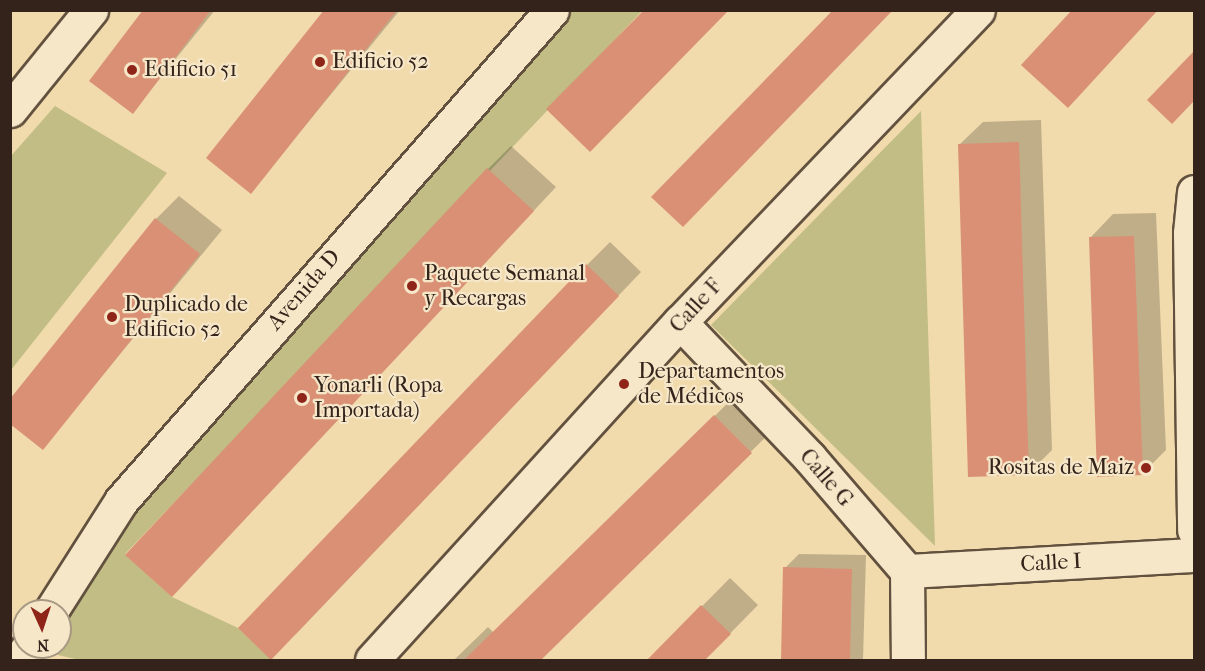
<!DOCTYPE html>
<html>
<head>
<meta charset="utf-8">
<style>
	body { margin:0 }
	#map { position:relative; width:1205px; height:671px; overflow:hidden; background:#f1daac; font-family:"IM FELL French Canon",serif }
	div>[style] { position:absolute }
	.green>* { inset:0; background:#c1bd84 }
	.shadow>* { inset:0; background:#0003 }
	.building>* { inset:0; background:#da9075 }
	.roads { filter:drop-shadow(2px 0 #62513e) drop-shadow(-2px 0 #62513e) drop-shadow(0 2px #62513e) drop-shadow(0 -2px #62513e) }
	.minor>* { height:33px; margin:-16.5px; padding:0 16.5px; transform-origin:16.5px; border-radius:16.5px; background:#f6e7c9 }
	.dots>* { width:16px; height:16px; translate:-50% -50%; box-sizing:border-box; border:3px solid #f6e7c9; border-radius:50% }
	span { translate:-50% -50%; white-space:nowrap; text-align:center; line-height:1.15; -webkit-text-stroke:4.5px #f6e7c9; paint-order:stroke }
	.poi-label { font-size:22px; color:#33231a }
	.left { translate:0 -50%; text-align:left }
	.right { translate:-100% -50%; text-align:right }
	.street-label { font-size:22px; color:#33231a }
	.frame { position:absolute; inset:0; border:12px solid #33231a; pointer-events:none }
	.north { position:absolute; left:12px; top:599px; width:60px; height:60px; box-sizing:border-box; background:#f6e7c9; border:2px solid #a89983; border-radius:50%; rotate:177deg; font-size:16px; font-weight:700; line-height:24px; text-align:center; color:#33231a }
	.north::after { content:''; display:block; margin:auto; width:21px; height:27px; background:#8f2418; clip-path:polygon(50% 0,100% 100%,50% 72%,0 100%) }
</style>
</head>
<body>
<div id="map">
	<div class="green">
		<div style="clip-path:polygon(566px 11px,642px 11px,125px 554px,172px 597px,238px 628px,272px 660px,80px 660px,49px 653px,60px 647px,60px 630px,106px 540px)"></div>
		<div style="clip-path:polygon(55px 106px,167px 173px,11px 370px,11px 156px)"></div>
		<div style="clip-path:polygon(921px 111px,935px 546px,711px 325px)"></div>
	</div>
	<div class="shadow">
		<div style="clip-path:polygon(145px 10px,215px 10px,133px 112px)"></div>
		<div style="clip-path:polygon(325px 10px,400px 10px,251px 192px)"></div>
		<div style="clip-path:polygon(1194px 53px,1194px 99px,1172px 122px,1149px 100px)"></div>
		<div style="clip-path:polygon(1041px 120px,1052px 450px,1028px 474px,959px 145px,983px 122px)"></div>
		<div style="clip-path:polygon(511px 146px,556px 187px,195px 572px,488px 169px)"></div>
		<div style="clip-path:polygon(179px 196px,222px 230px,43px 448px,156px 219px)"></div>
		<div style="clip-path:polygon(1156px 213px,1166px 450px,1142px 474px,1090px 238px,1113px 214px)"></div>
		<div style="clip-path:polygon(610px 242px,641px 272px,295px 635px,587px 265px)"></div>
		<div style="clip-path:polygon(738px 393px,774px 429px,539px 660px,454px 660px,488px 627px,494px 633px)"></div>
		<div style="clip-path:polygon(799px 554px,866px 555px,863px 660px,782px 660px,785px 568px)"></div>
		<div style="clip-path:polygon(730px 578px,758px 605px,704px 660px,649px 660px)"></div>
	</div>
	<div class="building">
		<div style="clip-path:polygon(143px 10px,211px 10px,133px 114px,89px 81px)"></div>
		<div style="clip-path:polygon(324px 10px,397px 10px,251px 194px,206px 158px)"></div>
		<div style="clip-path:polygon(644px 10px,729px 10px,590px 152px,546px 109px)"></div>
		<div style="clip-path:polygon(833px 10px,893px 10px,683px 227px,651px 197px)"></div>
		<div style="clip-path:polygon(1072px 10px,1158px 10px,1068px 108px,1021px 65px)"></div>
		<div style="clip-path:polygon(1194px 51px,1194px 101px,1172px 124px,1147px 100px)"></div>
		<div style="clip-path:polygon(1019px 142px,1029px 475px,968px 477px,958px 144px)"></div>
		<div style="clip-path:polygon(487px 168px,534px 211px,172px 597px,125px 555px)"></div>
		<div style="clip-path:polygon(155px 218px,200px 254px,43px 450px,10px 424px,10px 399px)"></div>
		<div style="clip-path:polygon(1134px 236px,1143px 475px,1097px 477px,1089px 237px)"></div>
		<div style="clip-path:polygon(586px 264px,619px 296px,271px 660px,238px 628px)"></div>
		<div style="clip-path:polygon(714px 415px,752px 453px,541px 660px,464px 660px)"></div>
		<div style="clip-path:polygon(783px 567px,852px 569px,850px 660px,781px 660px)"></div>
		<div style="clip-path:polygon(701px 605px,731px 634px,705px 660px,647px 660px)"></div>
	</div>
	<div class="roads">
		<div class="minor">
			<div style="left:10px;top:110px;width:129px;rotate:-51deg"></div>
			<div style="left:1194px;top:192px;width:41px;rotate:95.6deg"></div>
			<div style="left:1190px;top:233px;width:297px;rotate:89.2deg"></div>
			<div style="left:680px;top:322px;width:187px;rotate:46.3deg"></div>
			<div style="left:809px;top:457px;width:150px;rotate:49.3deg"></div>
			<div style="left:907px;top:571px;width:89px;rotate:89.4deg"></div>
			<div style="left:907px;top:571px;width:287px;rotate:-3.2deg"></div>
			<div style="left:51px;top:611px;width:130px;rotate:-57.5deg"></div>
			<div style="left:121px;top:501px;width:653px;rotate:-48.72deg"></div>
			<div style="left:20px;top:660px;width:15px;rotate:-58deg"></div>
			<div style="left:372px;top:660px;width:457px;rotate:-47.7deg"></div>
			<div style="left:680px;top:322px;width:431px;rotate:-46.3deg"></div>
		</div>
	</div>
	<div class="dots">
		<div style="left:320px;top:62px;background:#8f2418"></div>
		<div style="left:132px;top:70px;background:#8f2418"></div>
		<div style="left:412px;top:286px;background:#8f2418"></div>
		<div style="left:112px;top:317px;background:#8f2418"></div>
		<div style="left:624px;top:384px;background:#8f2418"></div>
		<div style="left:302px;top:398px;background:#8f2418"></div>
		<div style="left:1146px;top:468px;background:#8f2418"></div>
	</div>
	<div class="poi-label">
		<span class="left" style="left:332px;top:62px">Edificio 52</span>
		<span class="left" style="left:144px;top:70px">Edificio 51</span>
		<span class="left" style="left:424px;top:286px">Paquete Semanal<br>y Recargas</span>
		<span class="left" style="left:124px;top:317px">Duplicado de<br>Edificio 52</span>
		<span class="left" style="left:638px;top:384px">Departamentos<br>de Médicos</span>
		<span class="left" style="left:314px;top:398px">Yonarli (Ropa<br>Importada)</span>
		<span class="right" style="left:1134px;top:468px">Rositas de Maiz</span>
	</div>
	<div class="street-label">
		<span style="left:304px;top:290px;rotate:-49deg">Avenida D</span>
		<span style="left:696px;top:306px;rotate:-47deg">Calle F</span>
		<span style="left:826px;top:478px;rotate:49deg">Calle G</span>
		<span style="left:1051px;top:563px;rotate:-3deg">Calle I</span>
	</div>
	<div class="frame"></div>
	<div class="north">N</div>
</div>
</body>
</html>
